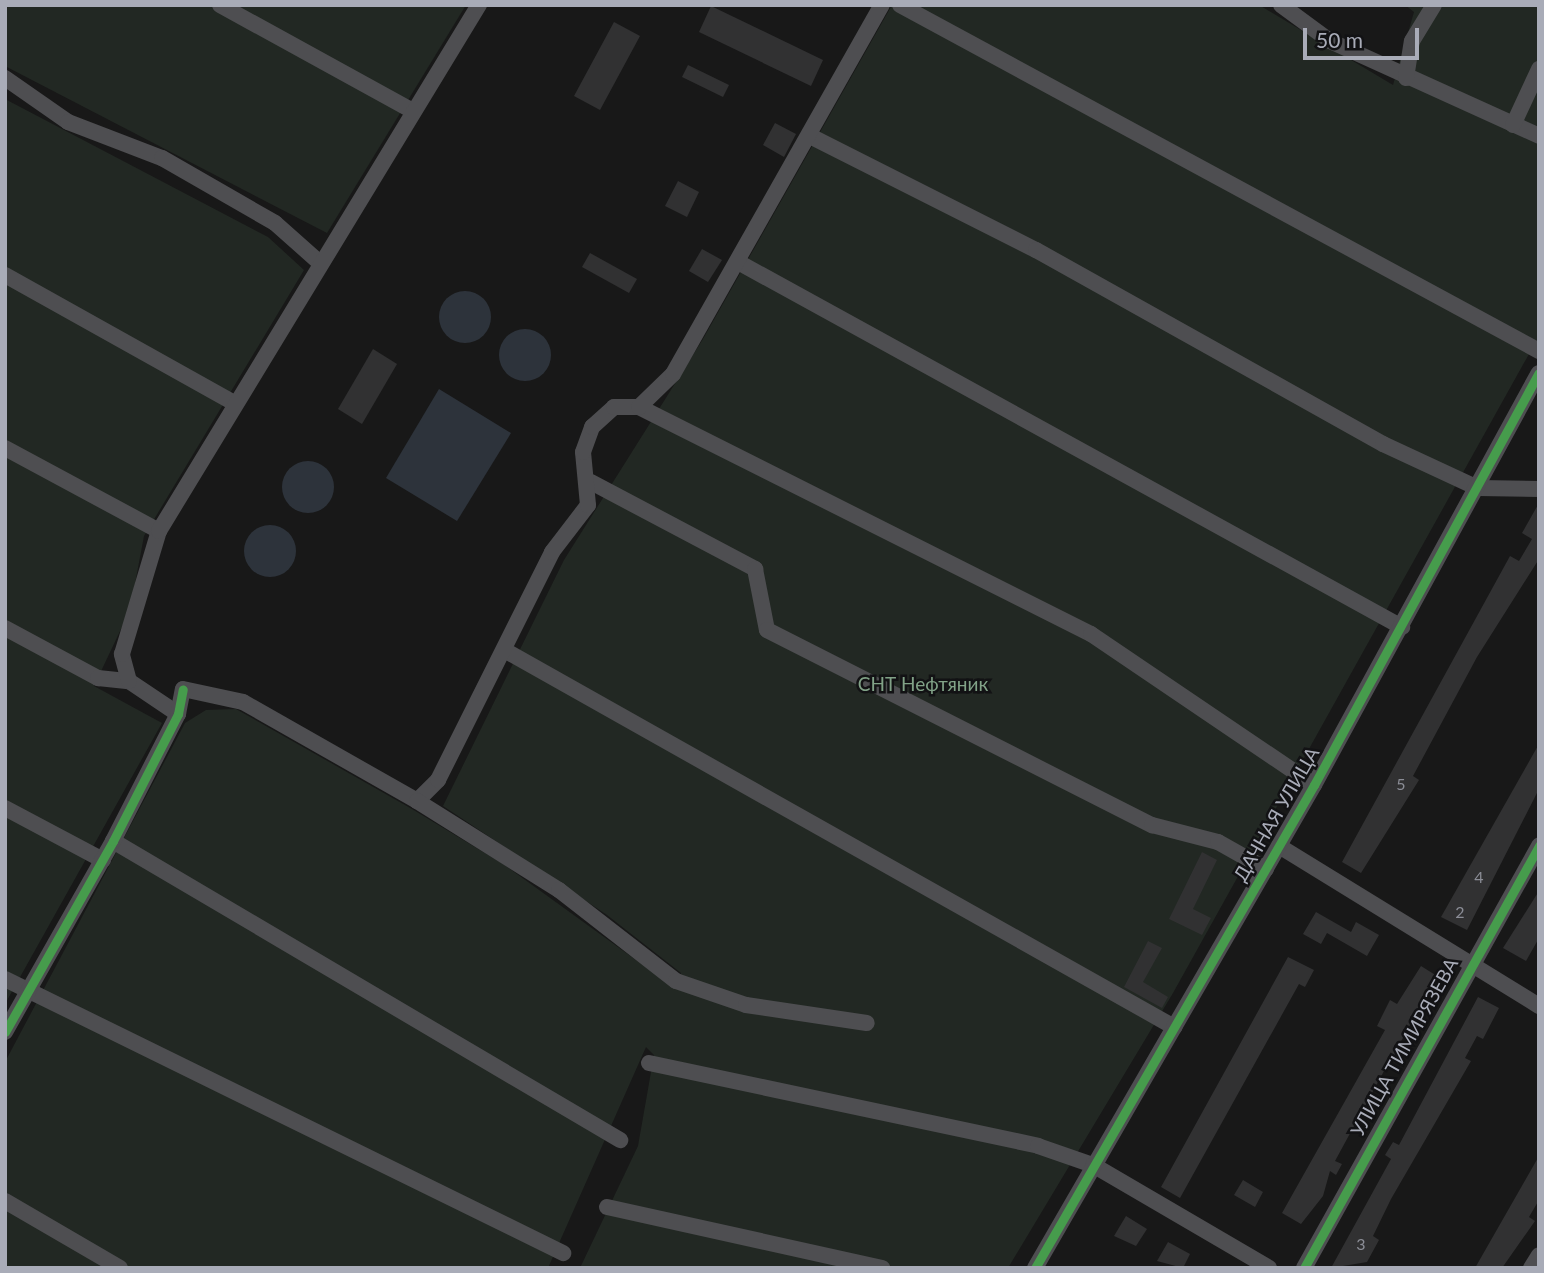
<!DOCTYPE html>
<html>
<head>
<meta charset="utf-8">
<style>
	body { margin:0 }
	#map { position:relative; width:1544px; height:1273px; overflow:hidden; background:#181818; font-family:Lato,sans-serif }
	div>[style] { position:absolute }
	.green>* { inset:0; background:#222823 }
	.water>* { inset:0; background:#2d333b }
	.round { border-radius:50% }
	.building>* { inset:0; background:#313132 }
	.minor>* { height:16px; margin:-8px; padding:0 8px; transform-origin:8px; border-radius:8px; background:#4e4e51 }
	.cycleway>* { height:9px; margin:-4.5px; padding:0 4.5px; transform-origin:4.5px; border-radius:4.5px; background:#469c4c }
	span { translate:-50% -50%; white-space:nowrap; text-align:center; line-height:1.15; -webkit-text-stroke:5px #121214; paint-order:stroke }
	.number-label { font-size:16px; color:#8b8d96 }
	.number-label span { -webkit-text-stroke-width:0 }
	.park-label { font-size:19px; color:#81a287 }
	.street-label { font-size:19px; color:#a9acb8 }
	.frame { position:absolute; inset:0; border:7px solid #a9acb8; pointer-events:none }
	.scale { position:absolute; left:1303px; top:28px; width:116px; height:32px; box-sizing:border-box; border:4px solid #a9acb8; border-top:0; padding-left:9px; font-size:21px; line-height:24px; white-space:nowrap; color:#a9acb8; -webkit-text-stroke:5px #121214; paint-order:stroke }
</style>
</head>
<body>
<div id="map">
	<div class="green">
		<div style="clip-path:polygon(5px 5px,466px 5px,327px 233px,5px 66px)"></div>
		<div style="clip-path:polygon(892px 5px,1259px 5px,1393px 85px,1414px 12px,1405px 5px,1539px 5px,1539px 336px,1173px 993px,1008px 1268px,580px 1268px,638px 1146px,654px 1055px,646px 1047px,548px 1268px,5px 1268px,5px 1062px,185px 723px,206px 710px,236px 709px,412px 809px,503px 864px,676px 989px,681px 973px,607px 915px,443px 806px,564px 560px,703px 339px)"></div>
		<div style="clip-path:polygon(5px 99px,268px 237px,304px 270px,144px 536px,130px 610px,94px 686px,162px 723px,5px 1004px)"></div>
	</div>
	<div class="water">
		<div class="round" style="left:439px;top:291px;width:52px;height:52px"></div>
		<div class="round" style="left:499px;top:329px;width:52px;height:52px"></div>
		<div style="clip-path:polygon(439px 389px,511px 433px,457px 521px,386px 478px)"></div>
		<div class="round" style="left:282px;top:461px;width:52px;height:52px"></div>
		<div class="round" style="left:244px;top:525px;width:52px;height:52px"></div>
	</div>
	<div class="building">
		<div style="clip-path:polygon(711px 6px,823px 60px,811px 86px,699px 32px)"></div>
		<div style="clip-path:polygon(614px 22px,640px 36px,600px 110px,574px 96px)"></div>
		<div style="clip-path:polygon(688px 65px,729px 85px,723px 97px,682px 77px)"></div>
		<div style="clip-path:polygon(775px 123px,796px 134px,784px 157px,763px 145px)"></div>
		<div style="clip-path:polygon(678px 181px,699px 192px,687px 217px,665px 206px)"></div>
		<div style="clip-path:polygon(702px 249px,722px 260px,708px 282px,689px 271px)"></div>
		<div style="clip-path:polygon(590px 253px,637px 279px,629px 293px,582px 267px)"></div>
		<div style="clip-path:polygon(373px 349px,397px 364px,362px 424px,338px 409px)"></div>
		<div style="clip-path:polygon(1539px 503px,1539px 559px,1477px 657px,1413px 776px,1419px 780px,1361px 873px,1342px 862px,1510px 556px,1519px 561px,1532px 539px,1522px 533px)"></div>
		<div style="clip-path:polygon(1539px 744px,1539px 789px,1467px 930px,1441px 917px)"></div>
		<div style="clip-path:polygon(1202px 852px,1217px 860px,1193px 909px,1211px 918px,1202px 935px,1169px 919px)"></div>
		<div style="clip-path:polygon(1539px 891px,1539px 938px,1526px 961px,1503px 948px)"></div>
		<div style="clip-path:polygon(1316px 912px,1351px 932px,1356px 922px,1379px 935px,1367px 956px,1327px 933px,1321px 944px,1303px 934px)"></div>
		<div style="clip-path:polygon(1148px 941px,1162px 948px,1143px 982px,1168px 997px,1162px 1008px,1124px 987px)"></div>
		<div style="clip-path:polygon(1288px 957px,1314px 970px,1305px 987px,1299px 984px,1180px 1198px,1161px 1187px)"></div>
		<div style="clip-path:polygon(1421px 966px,1437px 976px,1399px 1045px,1405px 1048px,1396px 1063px,1390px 1060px,1335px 1161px,1342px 1164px,1336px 1175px,1330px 1171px,1323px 1196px,1301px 1224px,1282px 1213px,1385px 1030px,1377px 1026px,1390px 1000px,1397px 1004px)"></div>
		<div style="clip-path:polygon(1478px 997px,1499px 1008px,1483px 1039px,1477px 1036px,1465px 1058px,1471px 1061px,1391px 1199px,1373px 1236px,1379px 1240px,1367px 1262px,1331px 1268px,1391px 1159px,1385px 1155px,1393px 1142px,1399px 1145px)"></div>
		<div style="clip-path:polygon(1539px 1156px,1539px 1200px,1529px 1217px,1535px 1221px,1502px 1268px,1475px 1268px)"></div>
		<div style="clip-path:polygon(1243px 1180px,1263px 1192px,1255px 1207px,1234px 1195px)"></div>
		<div style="clip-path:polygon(1126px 1216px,1147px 1229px,1136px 1246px,1114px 1236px)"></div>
		<div style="clip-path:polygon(1168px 1242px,1190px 1254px,1183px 1268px,1157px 1261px)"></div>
	</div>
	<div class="minor">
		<div style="left:220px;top:5px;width:218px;rotate:28.8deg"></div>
		<div style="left:900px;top:5px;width:727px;rotate:28.43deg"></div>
		<div style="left:1281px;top:5px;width:61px;rotate:36.3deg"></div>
		<div style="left:1330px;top:41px;width:230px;rotate:24.4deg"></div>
		<div style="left:5px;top:78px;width:77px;rotate:34.9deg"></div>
		<div style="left:68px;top:122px;width:101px;rotate:21deg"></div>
		<div style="left:162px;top:158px;width:130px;rotate:29.9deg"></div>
		<div style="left:275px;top:223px;width:59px;rotate:41.6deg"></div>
		<div style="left:1406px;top:78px;width:37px;rotate:-81deg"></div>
		<div style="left:1412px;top:41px;width:42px;rotate:-58.6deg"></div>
		<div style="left:1513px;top:125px;width:62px;rotate:-65.1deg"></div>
		<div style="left:812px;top:137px;width:251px;rotate:26.8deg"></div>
		<div style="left:1036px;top:250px;width:398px;rotate:29.2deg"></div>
		<div style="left:1383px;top:444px;width:105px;rotate:24.9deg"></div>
		<div style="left:1478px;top:488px;width:61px;rotate:0.9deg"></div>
		<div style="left:738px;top:262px;width:758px;rotate:28.8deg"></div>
		<div style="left:5px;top:275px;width:262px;rotate:29.2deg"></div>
		<div style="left:639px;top:407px;width:506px;rotate:26.67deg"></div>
		<div style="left:1091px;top:634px;width:269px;rotate:34.1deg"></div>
		<div style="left:5px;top:448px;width:175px;rotate:28.3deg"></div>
		<div style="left:591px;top:482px;width:186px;rotate:27.9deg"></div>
		<div style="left:755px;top:569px;width:62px;rotate:78.9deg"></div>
		<div style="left:767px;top:630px;width:432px;rotate:26.9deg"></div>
		<div style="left:1152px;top:825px;width:68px;rotate:14.4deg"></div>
		<div style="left:1218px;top:842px;width:55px;rotate:29.4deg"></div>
		<div style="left:5px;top:628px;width:106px;rotate:28.3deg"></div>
		<div style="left:98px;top:678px;width:31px;rotate:6deg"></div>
		<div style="left:506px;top:651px;width:767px;rotate:29.37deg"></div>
		<div style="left:178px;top:714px;width:59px;rotate:-146deg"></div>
		<div style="left:129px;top:681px;width:28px;rotate:-105deg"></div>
		<div style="left:122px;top:654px;width:128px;rotate:-73.3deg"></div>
		<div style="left:159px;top:531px;width:616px;rotate:-58.69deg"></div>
		<div style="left:417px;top:801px;width:30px;rotate:-45deg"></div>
		<div style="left:438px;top:780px;width:255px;rotate:-63.4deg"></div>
		<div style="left:552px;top:552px;width:59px;rotate:-52.5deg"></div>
		<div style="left:588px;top:505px;width:53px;rotate:-95.4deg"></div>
		<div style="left:583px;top:452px;width:27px;rotate:-70deg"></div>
		<div style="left:592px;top:427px;width:30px;rotate:-42deg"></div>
		<div style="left:614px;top:407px;width:25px"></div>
		<div style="left:639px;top:407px;width:47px;rotate:-44.1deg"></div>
		<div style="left:673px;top:374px;width:424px;rotate:-60.5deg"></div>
		<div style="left:5px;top:808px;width:111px;rotate:28deg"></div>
		<div style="left:113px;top:841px;width:589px;rotate:30.53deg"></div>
		<div style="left:1279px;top:846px;width:305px;rotate:31.6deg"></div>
		<div style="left:5px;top:979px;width:622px;rotate:26.15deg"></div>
		<div style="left:5px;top:1032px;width:219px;rotate:-60.5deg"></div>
		<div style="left:113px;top:841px;width:143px;rotate:-62.9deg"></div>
		<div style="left:178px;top:714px;width:25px;rotate:-79deg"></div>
		<div style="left:183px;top:689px;width:61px;rotate:12.2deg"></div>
		<div style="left:243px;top:702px;width:200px;rotate:29.6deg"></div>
		<div style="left:417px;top:801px;width:168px;rotate:32.1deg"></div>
		<div style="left:559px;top:890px;width:148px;rotate:37.9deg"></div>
		<div style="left:676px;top:981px;width:74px;rotate:18.9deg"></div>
		<div style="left:746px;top:1005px;width:122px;rotate:8.5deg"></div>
		<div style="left:649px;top:1063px;width:398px;rotate:12deg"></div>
		<div style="left:1038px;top:1146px;width:58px;rotate:19.1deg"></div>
		<div style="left:1093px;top:1165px;width:204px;rotate:30.3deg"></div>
		<div style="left:5px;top:1201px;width:133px;rotate:30.2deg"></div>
		<div style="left:607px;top:1207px;width:282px;rotate:12.5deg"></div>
		<div style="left:1035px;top:1268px;width:558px;rotate:-59.99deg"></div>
		<div style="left:1314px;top:785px;width:469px;rotate:-61.4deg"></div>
		<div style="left:1304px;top:1268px;width:484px;rotate:-60.9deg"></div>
		<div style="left:1531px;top:1268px;width:15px;rotate:-58deg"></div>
	</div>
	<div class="cycleway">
		<div style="left:5px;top:1032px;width:219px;rotate:-60.5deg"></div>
		<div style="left:113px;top:841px;width:143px;rotate:-62.9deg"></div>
		<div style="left:178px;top:714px;width:25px;rotate:-79deg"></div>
		<div style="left:1035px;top:1268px;width:558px;rotate:-59.99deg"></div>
		<div style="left:1314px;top:785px;width:469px;rotate:-61.4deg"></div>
		<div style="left:1304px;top:1268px;width:484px;rotate:-60.9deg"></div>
	</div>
	<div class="number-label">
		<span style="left:1401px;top:784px">5</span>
		<span style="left:1479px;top:877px">4</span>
		<span style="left:1460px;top:912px">2</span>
		<span style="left:1361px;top:1244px">3</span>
	</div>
	<div class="park-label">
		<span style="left:923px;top:684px">СНТ Нефтяник</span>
	</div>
	<div class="street-label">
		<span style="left:1276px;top:814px;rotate:-60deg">ДАЧНАЯ УЛИЦА</span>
		<span style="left:1404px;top:1047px;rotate:-61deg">УЛИЦА ТИМИРЯЗЕВА</span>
	</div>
	<div class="frame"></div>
	<div class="scale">50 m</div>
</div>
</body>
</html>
